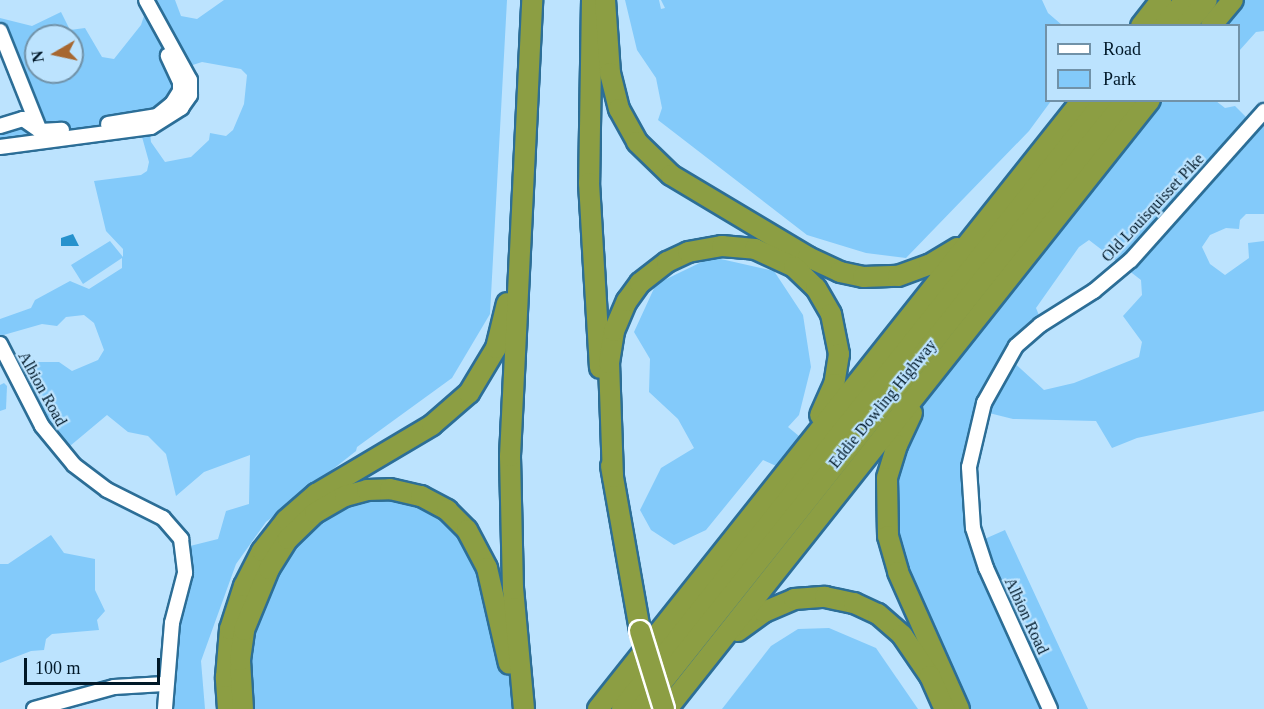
<!DOCTYPE html>
<html>
<head>
<meta charset="utf-8">
<style>
	body { margin:0 }
	#map { position:relative; width:1264px; height:709px; overflow:hidden; background:#bce3fe; font-family:Georgia,serif }
	div>[style] { position:absolute }
	.green>* { inset:0; background:#83cafa }
	.water>* { inset:0; background:#2692cd }
	.roads { filter:drop-shadow(2px 0 #2c6e97) drop-shadow(-2px 0 #2c6e97) drop-shadow(0 2px #2c6e97) drop-shadow(0 -2px #2c6e97) }
	.minor>* { height:14px; margin:-7px; padding:0 7px; transform-origin:7px; border-radius:7px; background:#fff }
	.highway>* { height:20px; margin:-10px; padding:0 10px; transform-origin:10px; border-radius:10px; background:#8c9e43 }
	.bridges { filter:drop-shadow(2px 0 #fff) drop-shadow(-2px 0 #fff) drop-shadow(0 2px #fff) drop-shadow(0 -2px #fff) }
	.highway-bridge>* { height:20px; margin:-10px; padding:0 10px; transform-origin:10px; border-radius:10px; background:#8c9e43 }
	span { translate:-50% -50%; white-space:nowrap; text-align:center; line-height:1.15; -webkit-text-stroke:4.5px #bce3fe; paint-order:stroke }
	.street-label { font-size:16px; color:#001828 }
	.legend { position:absolute; left:1045px; top:24px; width:195px; height:78px; box-sizing:border-box; background:#bce3fe; border:2px solid #7192a8; margin:0; padding:8px 10px; list-style:none; font-size:18px; color:#001828 }
	.legend li { display:flex; align-items:center; gap:12px; height:30px }
	.legend b { width:30px; border:2px solid #7192a8 }
	.north { position:absolute; left:24px; top:24px; width:60px; height:60px; box-sizing:border-box; background:#bce3fe; border:2px solid #7192a8; border-radius:50%; rotate:261deg; font-size:16px; font-weight:700; line-height:24px; text-align:center; color:#001828 }
	.north::after { content:''; display:block; margin:auto; width:21px; height:27px; background:#a76730; clip-path:polygon(50% 0,100% 100%,50% 72%,0 100%) }
	.scale { position:absolute; left:24px; top:658px; width:136px; height:27px; box-sizing:border-box; border:3px solid #001828; border-top:0; padding-left:8px; font-size:18px; line-height:21px; white-space:nowrap; color:#001828; -webkit-text-stroke:4px #bce3fe; paint-order:stroke }
</style>
</head>
<body>
<div id="map">
	<div class="green">
		<div style="clip-path:polygon(evenodd,140px 0,175px 0,181px 16px,197px 19px,224px 0,507px 0,490px 314px,452px 378px,357px 447px,356px 451px,266px 522px,236px 564px,201px 661px,205px 709px,171px 709px,169px 685px,186px 547px,218px 539px,226px 511px,249px 504px,250px 455px,204px 472px,176px 496px,166px 454px,148px 436px,128px 432px,107px 415px,64px 451px,16px 371px,38px 362px,59px 362px,72px 371px,98px 360px,104px 350px,94px 323px,84px 315px,66px 317px,57px 326px,42px 324px,0 336px,0 319px,31px 308px,35px 300px,70px 281px,89px 289px,122px 268px,122px 258px,83px 284px,71px 265px,110px 241px,123px 257px,123px 249px,106px 231px,94px 181px,141px 175px,147px 171px,149px 162px,139px 126px,41px 142px,0 52px,0 18px,32px 26px,61px 12px,70px 30px,85px 28px,102px 57px,114px 59px,141px 25px,144px 16px,140px 0,36px 36px,72px 36px,72px 72px,36px 72px,36px 36px,140px 0,202px 62px,241px 69px,247px 75px,244px 104px,233px 130px,226px 136px,210px 133px,209px 140px,191px 157px,165px 162px,151px 142px,149px 124px,186px 80px,180px 69px,202px 62px)"></div>
		<div style="clip-path:polygon(625px 0,659px 0,661px 9px,665px 8px,661px 0,1042px 0,1048px 13px,1062px 25px,1046px 26px,1046px 100px,1051px 101px,1029px 131px,906px 258px,866px 253px,807px 235px,658px 120px,662px 108px,656px 78px,637px 50px)"></div>
		<div style="clip-path:polygon(1234px 0,1264px 0,1264px 31px,1256px 32px,1239px 51px,1238px 26px,1212px 26px)"></div>
		<div style="clip-path:polygon(evenodd,1152px 101px,1216px 101px,1225px 108px,1235px 106px,1252px 123px,1264px 113px,1264px 214px,1246px 214px,1240px 220px,1239px 229px,1226px 228px,1210px 235px,1202px 247px,1210px 264px,1225px 275px,1249px 258px,1248px 243px,1264px 241px,1264px 411px,1137px 438px,1112px 448px,1096px 421px,1013px 419px,985px 412px,973px 474px,980px 541px,1005px 530px,1088px 709px,963px 709px,891px 539px,898px 446px,949px 364px,1152px 101px,1089px 240px,1141px 280px,1142px 295px,1123px 316px,1142px 342px,1139px 357px,1074px 383px,1044px 390px,1010px 359px,1043px 325px,1036px 308px,1079px 247px,1089px 240px)"></div>
		<div style="clip-path:polygon(27px 125px,27px 138px,0 147px,0 126px)"></div>
		<div style="clip-path:polygon(712px 257px,774px 271px,803px 315px,811px 367px,799px 415px,788px 427px,805px 441px,785px 470px,763px 460px,706px 530px,674px 545px,651px 530px,640px 510px,661px 468px,694px 448px,678px 419px,649px 392px,650px 359px,634px 332px,656px 284px)"></div>
		<div style="clip-path:polygon(4px 383px,7px 386px,6px 409px,0 411px,0 385px)"></div>
		<div style="clip-path:polygon(414px 490px,487px 558px,519px 709px,247px 709px,242px 655px,281px 550px,332px 501px)"></div>
		<div style="clip-path:polygon(51px 535px,64px 553px,95px 559px,95px 590px,105px 611px,97px 620px,99px 630px,52px 634px,46px 639px,44px 650px,31px 651px,0 663px,0 564px,8px 564px)"></div>
		<div style="clip-path:polygon(829px 628px,876px 648px,918px 709px,722px 709px,771px 646px,798px 629px)"></div>
	</div>
	<div class="water">
		<div style="clip-path:polygon(73px 234px,79px 246px,61px 246px,61px 238px)"></div>
	</div>
	<div class="roads">
		<div class="minor">
			<div style="left:0;top:31px;width:108px;rotate:68.2deg"></div>
			<div style="left:108px;top:124px;width:50px;rotate:-9.3deg"></div>
			<div style="left:157px;top:116px;width:19px;rotate:-39deg"></div>
			<div style="left:172px;top:104px;width:15px;rotate:-58deg"></div>
			<div style="left:180px;top:91px;width:9px;rotate:-90deg"></div>
			<div style="left:180px;top:82px;width:29px;rotate:-115deg"></div>
			<div style="left:0;top:126px;width:24px;rotate:-17deg"></div>
			<div style="left:23px;top:119px;width:21px;rotate:35deg"></div>
			<div style="left:40px;top:131px;width:22px;rotate:-3deg"></div>
			<div style="left:0;top:147px;width:152px;rotate:-7.5deg"></div>
			<div style="left:151px;top:127px;width:36px;rotate:-32deg"></div>
			<div style="left:181px;top:108px;width:16px;rotate:-55deg"></div>
			<div style="left:190px;top:95px;width:15px;rotate:-90deg"></div>
			<div style="left:190px;top:80px;width:91px;rotate:-118.8deg"></div>
			<div style="left:0;top:344px;width:92px;rotate:62.9deg"></div>
			<div style="left:42px;top:426px;width:50px;rotate:50.6deg"></div>
			<div style="left:74px;top:465px;width:41px;rotate:37.1deg"></div>
			<div style="left:107px;top:490px;width:63px;rotate:26.6deg"></div>
			<div style="left:163px;top:518px;width:28px;rotate:49deg"></div>
			<div style="left:181px;top:539px;width:34px;rotate:83deg"></div>
			<div style="left:185px;top:573px;width:52px;rotate:104.6deg"></div>
			<div style="left:172px;top:623px;width:86px;rotate:94.7deg"></div>
			<div style="left:34px;top:709px;width:83px;rotate:-15.4deg"></div>
			<div style="left:114px;top:687px;width:50px;rotate:-3.4deg"></div>
			<div style="left:1050px;top:709px;width:155px;rotate:-114.4deg"></div>
			<div style="left:986px;top:568px;width:42px;rotate:-108deg"></div>
			<div style="left:973px;top:528px;width:61px;rotate:-93.8deg"></div>
			<div style="left:969px;top:467px;width:66px;rotate:-76.8deg"></div>
			<div style="left:984px;top:403px;width:65px;rotate:-60.7deg"></div>
			<div style="left:1016px;top:346px;width:32px;rotate:-41deg"></div>
			<div style="left:1040px;top:325px;width:64px;rotate:-32.2deg"></div>
			<div style="left:1094px;top:291px;width:48px;rotate:-40deg"></div>
			<div style="left:1131px;top:260px;width:200px;rotate:-48.2deg"></div>
		</div>
		<div class="highway">
			<div style="left:592px;top:0;width:183px;rotate:90.9deg"></div>
			<div style="left:589px;top:183px;width:185px;rotate:86.6deg"></div>
			<div style="left:605px;top:0;width:73px;rotate:86.1deg"></div>
			<div style="left:610px;top:73px;width:37px;rotate:76deg"></div>
			<div style="left:619px;top:109px;width:38px;rotate:61deg"></div>
			<div style="left:637px;top:142px;width:47px;rotate:44.1deg"></div>
			<div style="left:671px;top:175px;width:160px;rotate:30.9deg"></div>
			<div style="left:808px;top:257px;width:35px;rotate:25deg"></div>
			<div style="left:840px;top:272px;width:24px;rotate:12deg"></div>
			<div style="left:863px;top:277px;width:35px;rotate:-2deg"></div>
			<div style="left:898px;top:276px;width:33px;rotate:-20deg"></div>
			<div style="left:929px;top:265px;width:33px;rotate:-31deg"></div>
			<div style="left:1141px;top:26px;width:33px;rotate:-52deg"></div>
			<div style="left:1164px;top:26px;width:33px;rotate:-51deg"></div>
			<div style="left:1186px;top:26px;width:33px;rotate:-51deg"></div>
			<div style="left:1211px;top:26px;width:34px;rotate:-50deg"></div>
			<div style="left:912px;top:413px;width:35px;rotate:115deg"></div>
			<div style="left:897px;top:445px;width:34px;rotate:107deg"></div>
			<div style="left:887px;top:478px;width:58px;rotate:89deg"></div>
			<div style="left:888px;top:536px;width:37px;rotate:74deg"></div>
			<div style="left:898px;top:572px;width:150px;rotate:66deg"></div>
			<div style="left:611px;top:466px;width:168px;rotate:80deg"></div>
			<div style="left:613px;top:477px;width:114px;rotate:-92deg"></div>
			<div style="left:609px;top:363px;width:32px;rotate:-81deg"></div>
			<div style="left:614px;top:331px;width:33px;rotate:-67deg"></div>
			<div style="left:627px;top:301px;width:22px;rotate:-54deg"></div>
			<div style="left:640px;top:283px;width:34px;rotate:-38deg"></div>
			<div style="left:667px;top:262px;width:23px;rotate:-25deg"></div>
			<div style="left:688px;top:252px;width:35px;rotate:-10deg"></div>
			<div style="left:722px;top:246px;width:33px;rotate:5deg"></div>
			<div style="left:755px;top:249px;width:43px;rotate:24.8deg"></div>
			<div style="left:794px;top:267px;width:30px;rotate:44deg"></div>
			<div style="left:816px;top:288px;width:30px;rotate:60deg"></div>
			<div style="left:831px;top:314px;width:41px;rotate:78.7deg"></div>
			<div style="left:839px;top:354px;width:30px;rotate:99deg"></div>
			<div style="left:834px;top:384px;width:34px;rotate:114deg"></div>
			<div style="left:738px;top:631px;width:32px;rotate:-36deg"></div>
			<div style="left:764px;top:612px;width:33px;rotate:-23deg"></div>
			<div style="left:794px;top:599px;width:31px;rotate:-4deg"></div>
			<div style="left:825px;top:597px;width:30px;rotate:12deg"></div>
			<div style="left:854px;top:603px;width:26px;rotate:25deg"></div>
			<div style="left:878px;top:614px;width:32px;rotate:41deg"></div>
			<div style="left:902px;top:635px;width:50px;rotate:55.7deg"></div>
			<div style="left:930px;top:676px;width:36px;rotate:66deg"></div>
			<div style="left:228px;top:709px;width:32px;rotate:-94deg"></div>
			<div style="left:226px;top:677px;width:48px;rotate:-85.2deg"></div>
			<div style="left:230px;top:629px;width:45px;rotate:-72deg"></div>
			<div style="left:244px;top:586px;width:39px;rotate:-63deg"></div>
			<div style="left:262px;top:551px;width:39px;rotate:-52deg"></div>
			<div style="left:286px;top:520px;width:40px;rotate:-41deg"></div>
			<div style="left:316px;top:494px;width:135px;rotate:-30.7deg"></div>
			<div style="left:432px;top:425px;width:49px;rotate:-40.9deg"></div>
			<div style="left:469px;top:393px;width:52px;rotate:-59deg"></div>
			<div style="left:496px;top:348px;width:46px;rotate:-76.3deg"></div>
			<div style="left:243px;top:709px;width:49px;rotate:-93.5deg"></div>
			<div style="left:240px;top:660px;width:30px;rotate:-82deg"></div>
			<div style="left:244px;top:630px;width:66px;rotate:-67.7deg"></div>
			<div style="left:269px;top:569px;width:36px;rotate:-58deg"></div>
			<div style="left:288px;top:539px;width:37px;rotate:-44deg"></div>
			<div style="left:315px;top:513px;width:34px;rotate:-30deg"></div>
			<div style="left:345px;top:496px;width:23px;rotate:-15deg"></div>
			<div style="left:367px;top:490px;width:23px;rotate:-2deg"></div>
			<div style="left:390px;top:489px;width:32px;rotate:13deg"></div>
			<div style="left:421px;top:496px;width:30px;rotate:28deg"></div>
			<div style="left:447px;top:510px;width:28px;rotate:45deg"></div>
			<div style="left:467px;top:530px;width:43px;rotate:62.2deg"></div>
			<div style="left:487px;top:568px;width:98px;rotate:77.1deg"></div>
			<div style="left:524px;top:709px;width:121px;rotate:-95.2deg"></div>
			<div style="left:513px;top:589px;width:133px;rotate:-91.3deg"></div>
			<div style="left:510px;top:456px;width:457px;rotate:-87.2deg"></div>
			<div style="left:598px;top:709px;width:778px;rotate:-51.52deg"></div>
			<div style="left:622px;top:709px;width:777px;rotate:-51.58deg"></div>
			<div style="left:641px;top:709px;width:779px;rotate:-51.47deg"></div>
			<div style="left:667px;top:709px;width:777px;rotate:-51.58deg"></div>
		</div>
	</div>
	<div class="bridges">
		<div class="highway-bridge">
			<div style="left:640px;top:631px;width:82px;rotate:72.9deg"></div>
		</div>
	</div>
	<div class="street-label">
		<span style="left:1153px;top:208px;rotate:-47deg">Old Louisquisset Pike</span>
		<span style="left:42px;top:389px;rotate:61deg">Albion Road</span>
		<span style="left:883px;top:404px;rotate:-51deg">Eddie Dowling Highway</span>
		<span style="left:1026px;top:616px;rotate:65deg">Albion Road</span>
	</div>
	<ul class="legend">
	<li><b style="height:8px;background:#fff"></b>Road</li>
	<li><b style="height:16px;background:#83cafa"></b>Park</li>
	</ul>
	<div class="north">N</div>
	<div class="scale">100 m</div>
</div>
</body>
</html>
